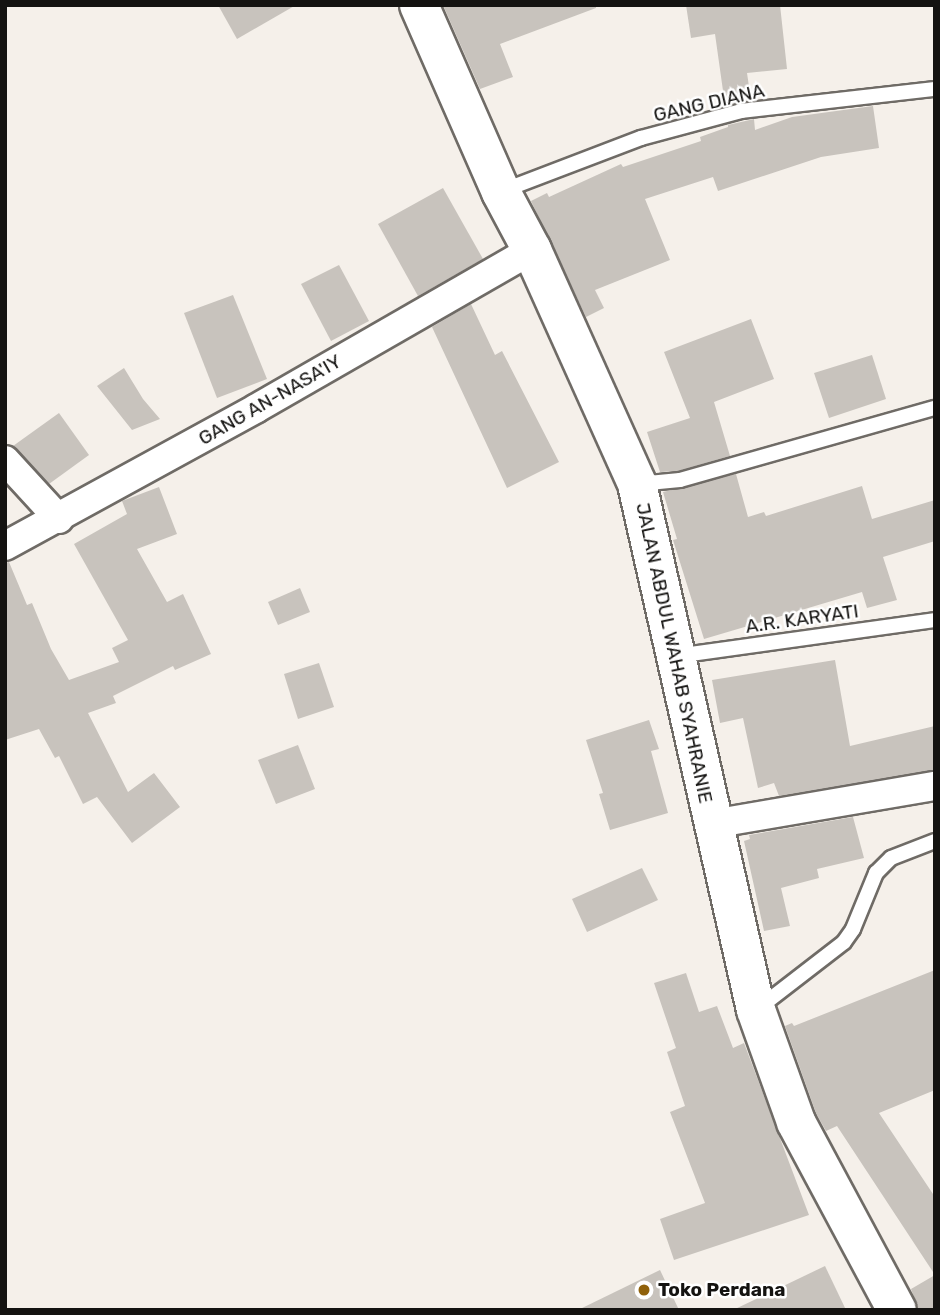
<!DOCTYPE html>
<html>
<head>
<meta charset="utf-8">
<style>
	body { margin:0 }
	#map { position:relative; width:940px; height:1315px; overflow:hidden; background:#f5f0ea; font-family:Rubik,sans-serif }
	div>[style] { position:absolute }
	.building>* { inset:0; background:#c8c3bd }
	.roads { filter:drop-shadow(2px 0 #6f6b66) drop-shadow(-2px 0 #6f6b66) drop-shadow(0 2px #6f6b66) drop-shadow(0 -2px #6f6b66) }
	.lane>* { height:14px; margin:-7px; padding:0 7px; transform-origin:7px; border-radius:7px; background:#fff }
	.street>* { height:28px; margin:-14px; padding:0 14px; transform-origin:14px; border-radius:14px; background:#fff }
	.secondary>* { height:38px; margin:-19px; padding:0 19px; transform-origin:19px; border-radius:19px; background:#fff }
	.dots>* { width:19px; height:19px; translate:-50% -50%; box-sizing:border-box; border:4px solid #fff; border-radius:50% }
	span { translate:-50% -50%; white-space:nowrap; text-align:center; line-height:1.15; -webkit-text-stroke:5px #fff; paint-order:stroke }
	.street-label { font-size:19px; color:#141311 }
	.poi-label { font-size:19px; color:#141311; font-weight:700 }
	.left { translate:0 -50%; text-align:left }
	.frame { position:absolute; inset:0; border:7px solid #141311; pointer-events:none }
</style>
</head>
<body>
<div id="map">
	<div class="building">
		<div style="clip-path:polygon(218px 5px,296px 5px,237px 39px)"></div>
		<div style="clip-path:polygon(443px 5px,596px 5px,596px 8px,500px 44px,513px 77px,480px 89px)"></div>
		<div style="clip-path:polygon(686px 5px,780px 5px,787px 69px,747px 73px,751px 100px,725px 105px,715px 34px,691px 38px)"></div>
		<div style="clip-path:polygon(873px 106px,879px 148px,821px 157px,718px 191px,713px 177px,645px 199px,670px 260px,595px 290px,604px 308px,586px 317px,531px 201px,547px 193px,549px 197px,621px 164px,623px 167px,701px 141px,700px 137px,728px 127px,728px 125px,754px 119px,755px 130px,792px 117px)"></div>
		<div style="clip-path:polygon(443px 188px,483px 259px,418px 296px,378px 224px)"></div>
		<div style="clip-path:polygon(339px 265px,369px 321px,331px 341px,301px 284px)"></div>
		<div style="clip-path:polygon(233px 295px,267px 379px,217px 398px,184px 313px)"></div>
		<div style="clip-path:polygon(471px 304px,495px 355px,502px 351px,559px 462px,507px 488px,432px 327px)"></div>
		<div style="clip-path:polygon(751px 319px,774px 379px,714px 402px,730px 456px,678px 471px,660px 472px,647px 432px,690px 418px,664px 352px)"></div>
		<div style="clip-path:polygon(872px 355px,886px 399px,829px 418px,814px 373px)"></div>
		<div style="clip-path:polygon(124px 368px,143px 399px,160px 419px,132px 430px,97px 386px)"></div>
		<div style="clip-path:polygon(59px 413px,89px 455px,49px 484px,13px 446px)"></div>
		<div style="clip-path:polygon(736px 474px,748px 517px,764px 512px,766px 516px,862px 486px,872px 519px,935px 500px,935px 541px,883px 557px,897px 600px,867px 608px,862px 592px,704px 639px,673px 540px,677px 539px,663px 492px)"></div>
		<div style="clip-path:polygon(159px 487px,177px 534px,137px 549px,167px 602px,183px 594px,211px 654px,175px 670px,173px 666px,113px 696px,116px 703px,88px 713px,128px 792px,154px 773px,180px 807px,132px 843px,97px 797px,83px 804px,59px 756px,55px 758px,39px 729px,5px 740px,5px 563px,9px 562px,27px 605px,32px 603px,51px 649px,69px 680px,119px 662px,112px 648px,128px 640px,74px 544px,127px 514px,122px 501px)"></div>
		<div style="clip-path:polygon(300px 588px,310px 612px,278px 625px,268px 602px)"></div>
		<div style="clip-path:polygon(835px 660px,850px 746px,935px 726px,935px 770px,779px 796px,774px 783px,758px 788px,743px 718px,720px 723px,712px 680px)"></div>
		<div style="clip-path:polygon(319px 663px,334px 707px,298px 719px,284px 674px)"></div>
		<div style="clip-path:polygon(649px 720px,659px 749px,651px 751px,668px 813px,610px 830px,599px 794px,603px 793px,586px 740px)"></div>
		<div style="clip-path:polygon(298px 745px,315px 789px,276px 804px,258px 760px)"></div>
		<div style="clip-path:polygon(853px 817px,864px 858px,817px 869px,819px 878px,781px 888px,790px 926px,764px 931px,744px 841px,750px 839px,749px 835px)"></div>
		<div style="clip-path:polygon(642px 868px,658px 900px,587px 932px,572px 899px)"></div>
		<div style="clip-path:polygon(935px 970px,935px 1090px,879px 1113px,935px 1197px,935px 1310px,919px 1310px,911px 1289px,935px 1275px,837px 1126px,826px 1131px,816px 1113px,785px 1026px,792px 1023px,794px 1026px)"></div>
		<div style="clip-path:polygon(686px 973px,699px 1012px,717px 1006px,733px 1048px,744px 1043px,809px 1215px,674px 1260px,660px 1219px,705px 1203px,670px 1112px,685px 1106px,667px 1052px,676px 1048px,654px 983px)"></div>
		<div style="clip-path:polygon(825px 1266px,846px 1310px,733px 1310px)"></div>
		<div style="clip-path:polygon(660px 1270px,679px 1310px,578px 1310px)"></div>
	</div>
	<div class="roads">
		<div class="lane">
			<div style="left:502px;top:191px;width:149px;rotate:-20.9deg"></div>
			<div style="left:641px;top:138px;width:104px;rotate:-15.1deg"></div>
			<div style="left:741px;top:111px;width:195px;rotate:-6.5deg"></div>
			<div style="left:638px;top:484px;width:42px;rotate:-5.4deg"></div>
			<div style="left:680px;top:480px;width:265px;rotate:-15.8deg"></div>
			<div style="left:676px;top:656px;width:261px;rotate:-7.9deg"></div>
			<div style="left:760px;top:1007px;width:106px;rotate:-37.7deg"></div>
			<div style="left:844px;top:942px;width:16px;rotate:-55deg"></div>
			<div style="left:853px;top:929px;width:61px;rotate:-67.7deg"></div>
			<div style="left:876px;top:873px;width:21px;rotate:-45deg"></div>
			<div style="left:891px;top:858px;width:47px;rotate:-21.1deg"></div>
		</div>
		<div class="street">
			<div style="left:5px;top:460px;width:80px;rotate:47.5deg"></div>
			<div style="left:5px;top:546px;width:287px;rotate:-28.7deg"></div>
			<div style="left:257px;top:408px;width:317px;rotate:-29.9deg"></div>
			<div style="left:712px;top:824px;width:226px;rotate:-9.7deg"></div>
		</div>
		<div class="secondary">
			<div style="left:419px;top:5px;width:204px;rotate:66.3deg"></div>
			<div style="left:501px;top:192px;width:66px;rotate:61.9deg"></div>
			<div style="left:532px;top:250px;width:256px;rotate:65.8deg"></div>
			<div style="left:637px;top:484px;width:539px;rotate:77.25deg"></div>
			<div style="left:756px;top:1010px;width:119px;rotate:70.3deg"></div>
			<div style="left:796px;top:1122px;width:213px;rotate:61.8deg"></div>
		</div>
	</div>
	<div class="dots">
		<div style="left:644px;top:1290px;background:#90610b"></div>
	</div>
	<div class="street-label">
		<span style="left:709px;top:103px;rotate:-13deg">GANG DIANA</span>
		<span style="left:270px;top:400px;rotate:-30deg">GANG AN-NASA'IY</span>
		<span style="left:802px;top:619px;rotate:-8deg">A.R. KARYATI</span>
		<span style="left:674px;top:653px;rotate:78deg">JALAN ABDUL WAHAB SYAHRANIE</span>
	</div>
	<div class="poi-label">
		<span class="left" style="left:658px;top:1290px">Toko Perdana</span>
	</div>
	<div class="frame"></div>
</div>
</body>
</html>
